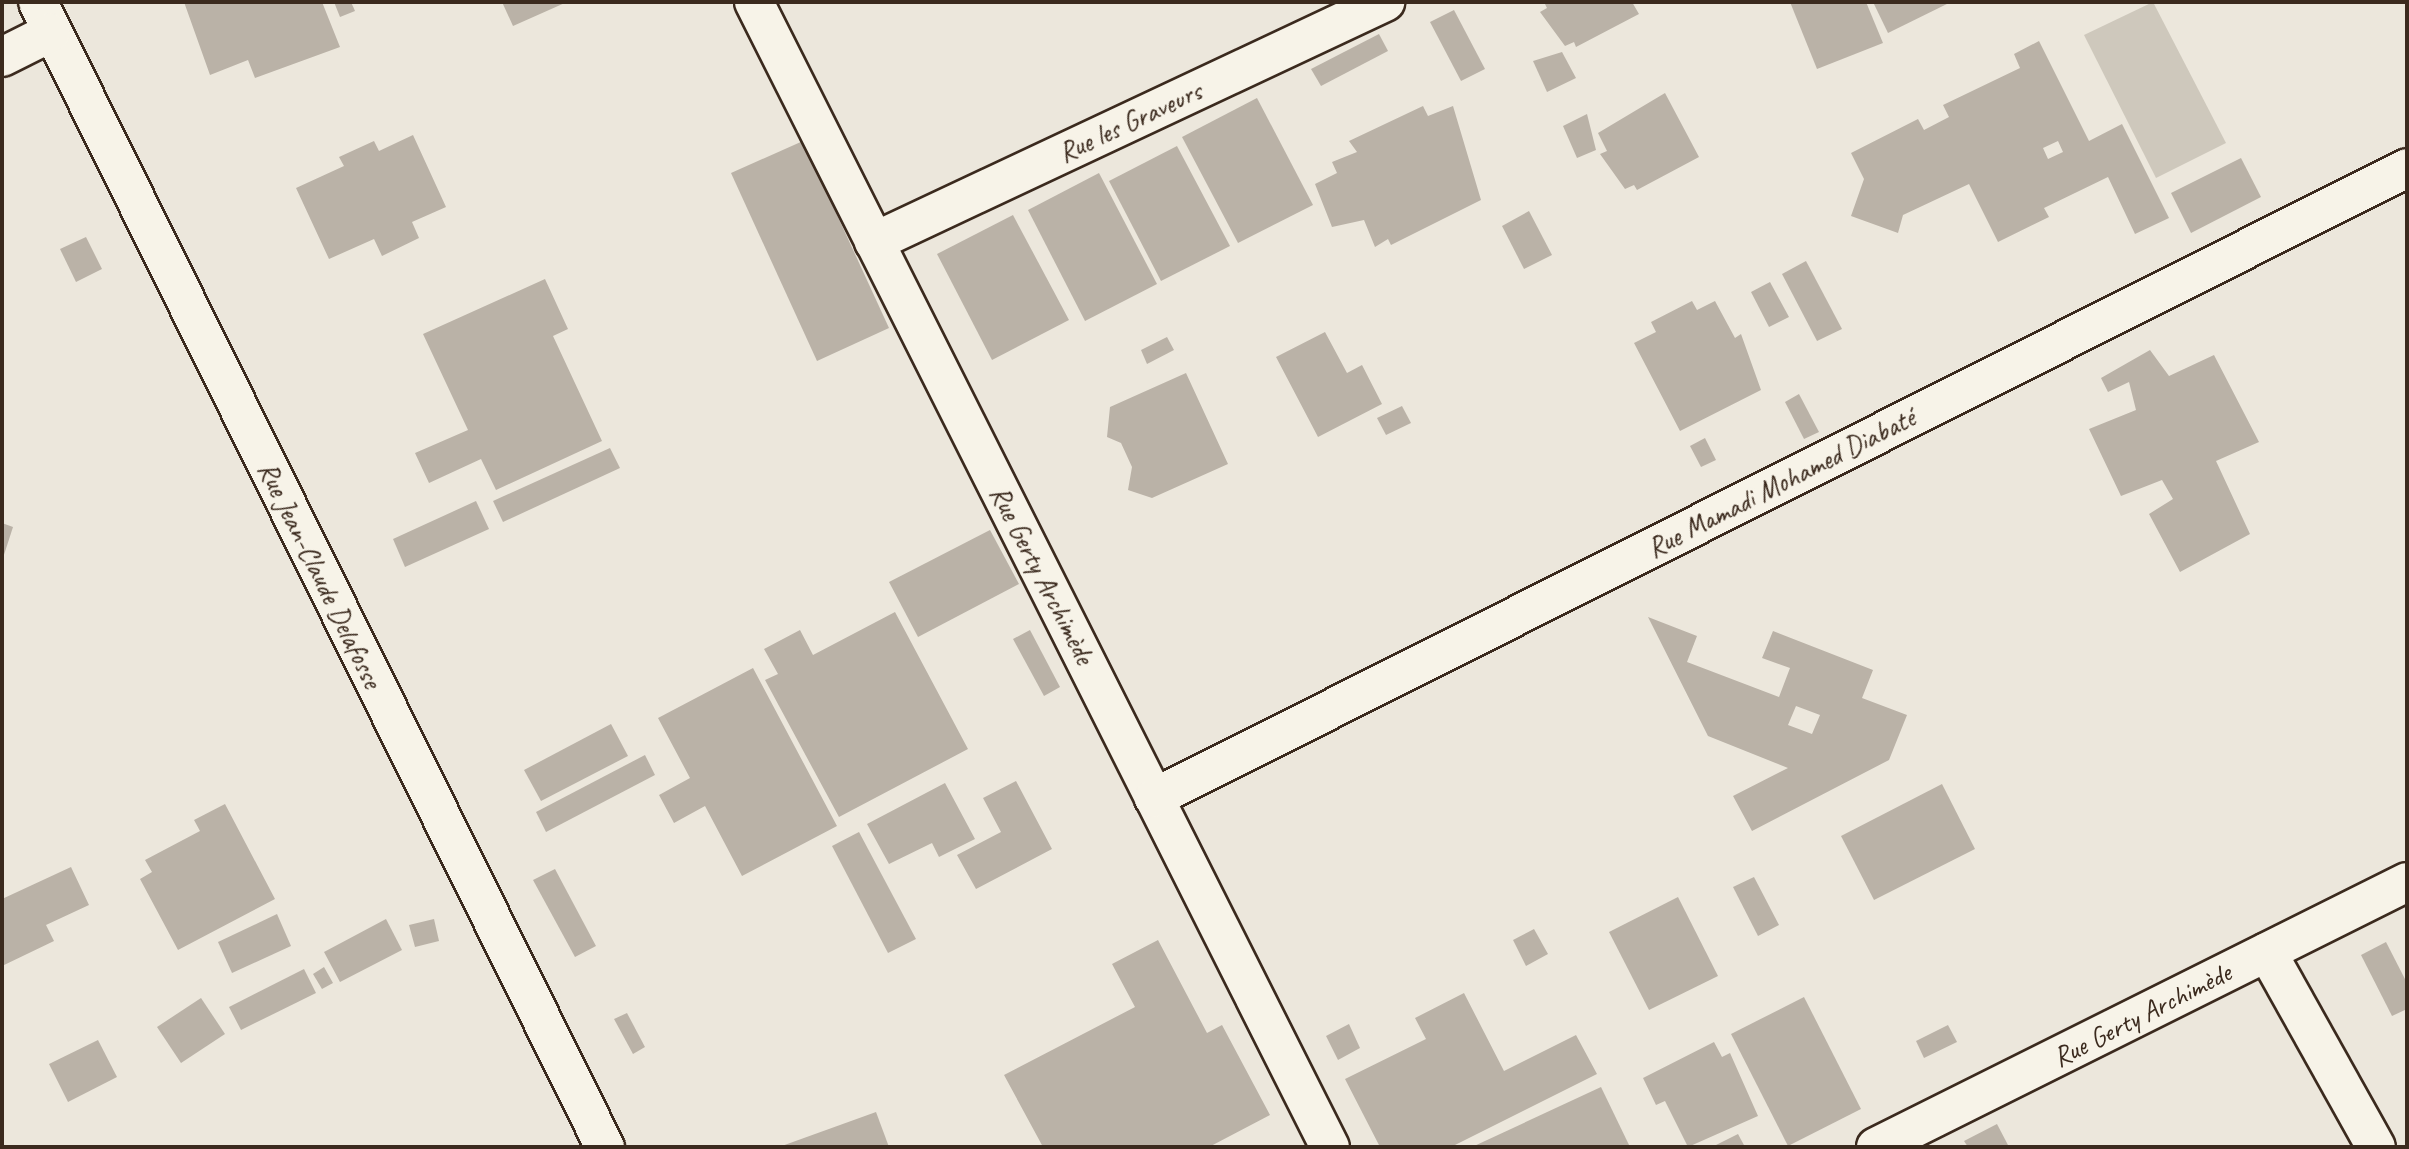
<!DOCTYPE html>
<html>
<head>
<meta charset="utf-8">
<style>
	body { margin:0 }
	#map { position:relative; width:2409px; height:1149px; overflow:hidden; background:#ece7dc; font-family:Caveat,sans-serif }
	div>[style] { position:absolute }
	.green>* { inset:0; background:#cec8bc }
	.building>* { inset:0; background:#bab2a7 }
	.roads { filter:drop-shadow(2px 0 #3b2a1e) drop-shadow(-2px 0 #3b2a1e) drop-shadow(0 2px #3b2a1e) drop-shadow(0 -2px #3b2a1e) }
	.minor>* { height:38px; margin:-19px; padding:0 19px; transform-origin:19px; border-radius:19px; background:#f7f3e8 }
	span { translate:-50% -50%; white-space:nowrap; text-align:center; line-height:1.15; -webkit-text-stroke:5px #f7f3e8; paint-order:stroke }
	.street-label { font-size:28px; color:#3b2a1e }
	.frame { position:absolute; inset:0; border:4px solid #3b2a1e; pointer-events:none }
</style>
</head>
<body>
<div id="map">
	<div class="green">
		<div style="clip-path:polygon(2153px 2px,2226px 143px,2156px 178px,2084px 35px)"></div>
	</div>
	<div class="building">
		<div style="clip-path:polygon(184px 2px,322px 2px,340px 47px,255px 78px,248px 60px,210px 75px)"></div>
		<div style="clip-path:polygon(334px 2px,351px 2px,355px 11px,340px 17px)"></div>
		<div style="clip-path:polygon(502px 2px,567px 2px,513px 26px)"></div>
		<div style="clip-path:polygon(1544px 2px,1632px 2px,1639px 14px,1576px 47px,1574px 42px,1565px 46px,1540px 12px,1547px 8px)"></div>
		<div style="clip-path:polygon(1790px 2px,1866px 2px,1883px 43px,1817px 69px)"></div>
		<div style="clip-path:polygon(1873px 2px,1951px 2px,1888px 33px)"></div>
		<div style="clip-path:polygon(1454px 10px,1485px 69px,1461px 81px,1430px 22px)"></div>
		<div style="clip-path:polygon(1379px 34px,1388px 51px,1321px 86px,1311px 69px)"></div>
		<div style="clip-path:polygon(evenodd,2039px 41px,2089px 141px,2122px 124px,2169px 218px,2135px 234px,2108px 177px,2044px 208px,2049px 217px,1998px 242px,1969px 184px,1903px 215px,1898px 233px,1851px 216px,1864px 179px,1851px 153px,1918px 119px,1924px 130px,1949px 117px,1943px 105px,2020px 68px,2014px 54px,2039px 41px,2058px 141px,2063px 152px,2048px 159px,2043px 148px,2058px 141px)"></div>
		<div style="clip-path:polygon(1562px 52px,1576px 78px,1547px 92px,1533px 61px)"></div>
		<div style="clip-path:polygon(1665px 93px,1699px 157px,1637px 190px,1634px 185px,1625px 189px,1600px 154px,1607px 151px,1598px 133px)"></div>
		<div style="clip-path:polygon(1257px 98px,1313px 205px,1238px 243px,1182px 137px)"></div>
		<div style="clip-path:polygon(1423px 106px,1428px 116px,1453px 106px,1481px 200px,1391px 245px,1388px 239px,1375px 247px,1364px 220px,1332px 227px,1315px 184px,1337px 173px,1332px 162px,1357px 152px,1349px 141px)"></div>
		<div style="clip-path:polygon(1587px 114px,1596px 150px,1577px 158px,1563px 126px)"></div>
		<div style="clip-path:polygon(413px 135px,446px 207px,412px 222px,419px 238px,382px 256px,374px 239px,329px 259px,296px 188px,344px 166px,339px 157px,374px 141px,379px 151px)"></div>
		<div style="clip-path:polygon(803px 141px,889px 328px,817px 361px,731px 173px)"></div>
		<div style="clip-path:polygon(1177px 146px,1230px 246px,1161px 281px,1109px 181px)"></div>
		<div style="clip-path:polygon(2241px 158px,2261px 197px,2191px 233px,2171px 193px)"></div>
		<div style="clip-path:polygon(1099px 173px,1157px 284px,1085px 321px,1028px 210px)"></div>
		<div style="clip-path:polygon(1529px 211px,1552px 255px,1524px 269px,1502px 226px)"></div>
		<div style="clip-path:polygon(1013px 215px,1069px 320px,992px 360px,937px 254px)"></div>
		<div style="clip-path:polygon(86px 237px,102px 269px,76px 282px,60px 249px)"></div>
		<div style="clip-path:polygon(1806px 261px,1842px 329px,1817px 341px,1782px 274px)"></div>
		<div style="clip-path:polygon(545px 279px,568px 329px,553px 336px,602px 441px,496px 490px,481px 459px,429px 483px,415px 453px,468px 430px,423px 334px)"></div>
		<div style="clip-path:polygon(1770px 282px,1789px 317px,1769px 327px,1751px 292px)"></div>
		<div style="clip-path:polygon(1692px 301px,1697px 310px,1715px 301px,1735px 338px,1741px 334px,1761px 390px,1680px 431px,1634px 343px,1656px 332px,1651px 322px)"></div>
		<div style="clip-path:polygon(1325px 332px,1347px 373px,1362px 365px,1382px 404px,1318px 437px,1276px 357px)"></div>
		<div style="clip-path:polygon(1167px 337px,1174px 350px,1147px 364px,1141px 350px)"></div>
		<div style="clip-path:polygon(2150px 350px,2169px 376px,2214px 355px,2259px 442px,2216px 461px,2250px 534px,2180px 572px,2149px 514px,2173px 499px,2162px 480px,2121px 496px,2089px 429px,2136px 410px,2129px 382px,2108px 392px,2101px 378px)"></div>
		<div style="clip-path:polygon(1186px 373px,1228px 464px,1152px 498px,1128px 490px,1132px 467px,1121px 443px,1107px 437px,1110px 407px)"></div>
		<div style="clip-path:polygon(1799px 394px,1819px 432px,1804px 439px,1785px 402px)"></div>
		<div style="clip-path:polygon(1402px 406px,1411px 423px,1386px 435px,1377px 418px)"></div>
		<div style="clip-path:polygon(1705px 438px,1716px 460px,1701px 467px,1690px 446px)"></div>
		<div style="clip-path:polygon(610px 448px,620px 468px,503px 522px,493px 501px)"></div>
		<div style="clip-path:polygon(476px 501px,489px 529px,405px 567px,393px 539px)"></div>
		<div style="clip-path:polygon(2px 523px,13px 527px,2px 561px)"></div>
		<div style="clip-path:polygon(990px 530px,1019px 584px,918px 637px,889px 582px)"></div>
		<div style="clip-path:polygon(895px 612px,968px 749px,839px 817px,765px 680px,778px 674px,764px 649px,800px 630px,813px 655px)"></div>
		<div style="clip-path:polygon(evenodd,1648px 617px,1697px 636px,1687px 662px,1779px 697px,1790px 668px,1762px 658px,1773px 631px,1873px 670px,1862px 698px,1907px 715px,1889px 760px,1752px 831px,1733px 796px,1788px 768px,1708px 736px,1648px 617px,1796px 706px,1820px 715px,1812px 734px,1788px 725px,1796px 706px)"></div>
		<div style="clip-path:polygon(1030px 630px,1060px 687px,1044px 696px,1013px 639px)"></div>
		<div style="clip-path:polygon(753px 668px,837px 826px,742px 876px,705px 806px,674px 823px,659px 795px,690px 778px,658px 718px)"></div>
		<div style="clip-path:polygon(611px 724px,628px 756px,541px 801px,524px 770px)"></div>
		<div style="clip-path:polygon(645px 755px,655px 775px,546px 832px,536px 812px)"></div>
		<div style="clip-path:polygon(1016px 781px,1052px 849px,976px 889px,957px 855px,1001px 832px,983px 798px)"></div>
		<div style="clip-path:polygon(945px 783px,975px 839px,939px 857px,932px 843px,889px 864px,867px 824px)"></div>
		<div style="clip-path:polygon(1942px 784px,1975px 849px,1874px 900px,1841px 836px)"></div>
		<div style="clip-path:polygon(225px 804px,275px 899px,178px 950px,140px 879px,152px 872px,145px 860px,200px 831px,194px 820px)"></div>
		<div style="clip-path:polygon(859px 832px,916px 939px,888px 953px,832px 846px)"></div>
		<div style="clip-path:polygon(71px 867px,89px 905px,46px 925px,54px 941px,2px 966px,2px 899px)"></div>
		<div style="clip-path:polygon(555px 869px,596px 946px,575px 957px,533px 880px)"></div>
		<div style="clip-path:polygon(1754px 877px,1779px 925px,1758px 936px,1733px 887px)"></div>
		<div style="clip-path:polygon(1678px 897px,1718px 976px,1649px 1010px,1609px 932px)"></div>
		<div style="clip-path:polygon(277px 914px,291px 946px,232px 973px,218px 942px)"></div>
		<div style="clip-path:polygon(386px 919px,402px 950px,340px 982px,324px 952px)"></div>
		<div style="clip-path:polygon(434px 919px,439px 941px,415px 947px,409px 925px)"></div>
		<div style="clip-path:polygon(1534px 929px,1548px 954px,1526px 966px,1513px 940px)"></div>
		<div style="clip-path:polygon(1158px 940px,1207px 1033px,1222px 1025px,1270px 1115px,1209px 1147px,1043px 1147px,1004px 1075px,1135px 1007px,1112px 964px)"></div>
		<div style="clip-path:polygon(2386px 942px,2407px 983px,2407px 1009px,2392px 1016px,2361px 955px)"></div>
		<div style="clip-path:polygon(324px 967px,333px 983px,322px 989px,313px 974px)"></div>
		<div style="clip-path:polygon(304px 969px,316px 993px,241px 1030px,229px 1007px)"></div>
		<div style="clip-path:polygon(1464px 993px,1504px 1071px,1576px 1035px,1597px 1074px,1451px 1147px,1380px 1147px,1345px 1079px,1426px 1039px,1415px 1018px)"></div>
		<div style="clip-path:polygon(1804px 997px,1861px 1109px,1788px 1146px,1731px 1034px)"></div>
		<div style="clip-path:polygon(201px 998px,225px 1034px,181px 1063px,157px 1027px)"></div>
		<div style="clip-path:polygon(627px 1013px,645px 1047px,633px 1054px,614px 1019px)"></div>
		<div style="clip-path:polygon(1349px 1024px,1360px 1048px,1338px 1060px,1326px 1036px)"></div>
		<div style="clip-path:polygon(1948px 1025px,1957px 1042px,1924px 1058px,1916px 1041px)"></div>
		<div style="clip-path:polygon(98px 1040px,117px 1077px,68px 1102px,49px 1064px)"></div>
		<div style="clip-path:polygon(1714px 1042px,1722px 1057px,1730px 1053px,1758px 1116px,1688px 1147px,1665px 1101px,1656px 1105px,1643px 1078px)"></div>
		<div style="clip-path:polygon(1601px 1087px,1630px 1147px,1472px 1147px)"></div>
		<div style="clip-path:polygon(876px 1112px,889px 1147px,779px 1147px)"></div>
		<div style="clip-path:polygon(1997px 1124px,2009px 1147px,1968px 1147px,1964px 1141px)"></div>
		<div style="clip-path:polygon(1738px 1134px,1745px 1147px,1712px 1147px)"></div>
	</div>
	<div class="roads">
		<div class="minor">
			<div style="left:38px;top:2px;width:1278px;rotate:63.66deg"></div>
			<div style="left:754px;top:2px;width:1282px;rotate:63.3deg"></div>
			<div style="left:2px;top:57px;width:54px;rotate:-26.6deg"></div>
			<div style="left:874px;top:242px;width:565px;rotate:-25.16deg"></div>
			<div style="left:1154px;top:798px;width:1402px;rotate:-26.69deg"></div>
			<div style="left:2267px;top:952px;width:223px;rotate:60.8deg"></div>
			<div style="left:1876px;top:1147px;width:593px;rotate:-26.52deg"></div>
		</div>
	</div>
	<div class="street-label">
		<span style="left:1130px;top:122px;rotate:-25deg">Rue les Graveurs</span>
		<span style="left:1781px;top:483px;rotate:-27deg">Rue Mamadi Mohamed Diabaté</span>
		<span style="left:320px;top:575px;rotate:64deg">Rue Jean-Claude Delafosse</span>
		<span style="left:1042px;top:575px;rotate:63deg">Rue Gerty Archimède</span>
		<span style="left:2142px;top:1015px;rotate:-27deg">Rue Gerty Archimède</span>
	</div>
	<div class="frame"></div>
</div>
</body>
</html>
